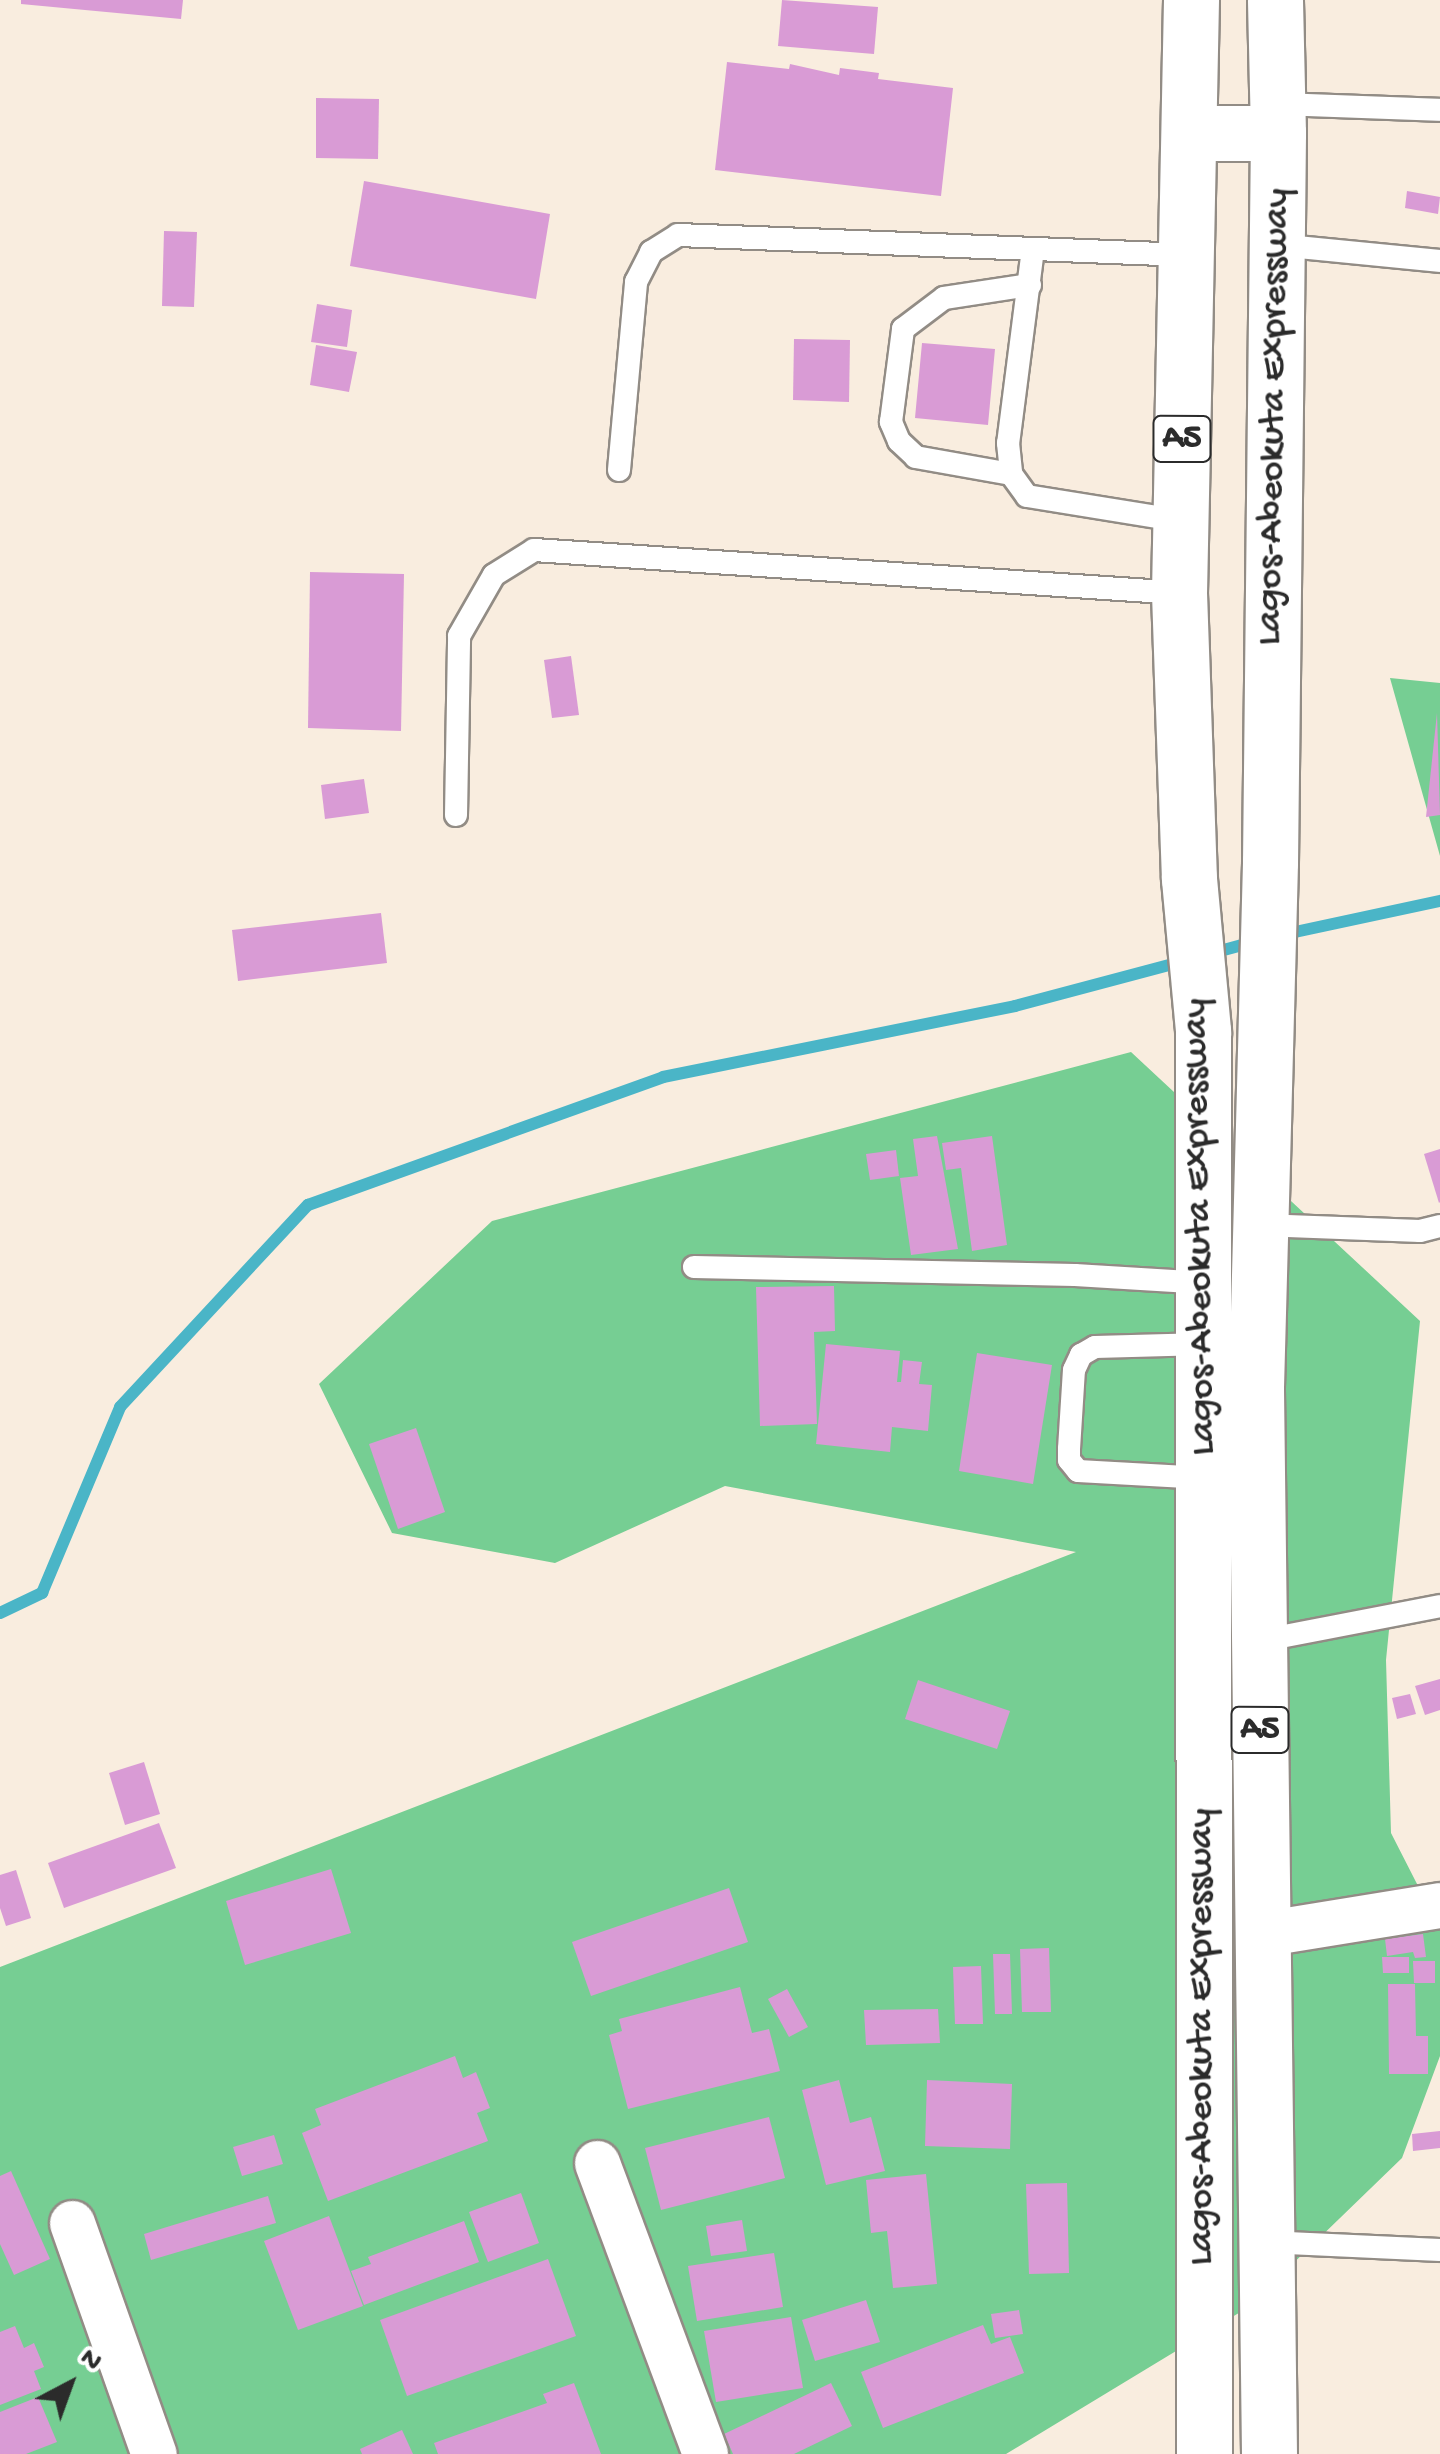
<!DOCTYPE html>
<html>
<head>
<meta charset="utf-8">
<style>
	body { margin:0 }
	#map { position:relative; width:1440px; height:2454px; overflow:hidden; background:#f9eddf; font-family:"Gochi Hand",sans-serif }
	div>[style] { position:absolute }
	.green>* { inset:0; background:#76ce93 }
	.stream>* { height:12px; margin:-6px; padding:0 6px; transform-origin:6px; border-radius:6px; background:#4ab5c7 }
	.building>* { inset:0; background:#d99bd5 }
	.roads { filter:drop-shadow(2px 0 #928c85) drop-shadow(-2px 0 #928c85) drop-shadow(0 2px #928c85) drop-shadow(0 -2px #928c85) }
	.service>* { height:22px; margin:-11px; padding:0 11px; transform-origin:11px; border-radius:11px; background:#fff }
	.minor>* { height:45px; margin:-22.5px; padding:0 22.5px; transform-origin:22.5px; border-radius:22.5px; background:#fff }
	.trunk>* { height:55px; margin:-27.5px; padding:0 27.5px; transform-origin:27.5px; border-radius:27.5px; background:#fff }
	span { translate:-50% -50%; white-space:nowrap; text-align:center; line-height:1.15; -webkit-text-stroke:10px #fff; paint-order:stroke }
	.shield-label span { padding:2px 8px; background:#fff; border:2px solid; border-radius:8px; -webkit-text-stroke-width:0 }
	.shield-label { font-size:35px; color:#2b2b2b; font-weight:700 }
	.street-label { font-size:38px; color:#2b2b2b }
	.north { position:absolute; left:20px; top:2334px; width:100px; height:100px; -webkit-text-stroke:8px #fff; paint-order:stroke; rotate:41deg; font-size:28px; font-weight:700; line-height:40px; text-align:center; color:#2b2b2b }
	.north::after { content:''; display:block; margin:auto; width:35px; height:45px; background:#2b2b2b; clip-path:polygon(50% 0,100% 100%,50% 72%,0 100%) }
</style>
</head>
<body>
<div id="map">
	<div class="green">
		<div style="clip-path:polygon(1390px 678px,1440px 683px,1440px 856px)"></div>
		<div style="clip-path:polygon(1131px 1052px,1420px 1321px,1386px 1660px,1391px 1833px,1440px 1929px,1440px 2056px,1402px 2158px,1247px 2308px,1006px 2454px,0 2454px,0 1967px,1076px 1552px,725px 1486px,555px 1563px,392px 1533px,319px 1384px,492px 1221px)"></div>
	</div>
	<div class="stream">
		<div style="left:1281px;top:935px;width:163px;rotate:-12.1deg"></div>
		<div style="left:1209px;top:954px;width:50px;rotate:-15.2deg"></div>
		<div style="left:0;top:1613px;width:47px;rotate:-25.5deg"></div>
		<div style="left:42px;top:1593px;width:202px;rotate:-67.2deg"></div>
		<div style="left:120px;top:1407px;width:276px;rotate:-47.1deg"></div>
		<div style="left:308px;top:1205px;width:377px;rotate:-19.8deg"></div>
		<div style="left:663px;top:1077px;width:359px;rotate:-11.4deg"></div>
		<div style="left:1015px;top:1006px;width:175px;rotate:-14.9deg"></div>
	</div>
	<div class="building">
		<div style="clip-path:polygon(21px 0,183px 0,181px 19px,21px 4px)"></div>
		<div style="clip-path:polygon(782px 0,878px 7px,874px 54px,778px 46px)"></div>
		<div style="clip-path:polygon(727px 62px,789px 69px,790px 64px,839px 75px,840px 68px,879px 73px,878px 79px,953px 88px,941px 196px,715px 170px)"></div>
		<div style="clip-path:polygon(316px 98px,379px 99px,378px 159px,316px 158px)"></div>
		<div style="clip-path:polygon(364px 181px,550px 214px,536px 299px,350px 266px)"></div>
		<div style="clip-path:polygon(1407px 191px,1440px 197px,1438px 214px,1405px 208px)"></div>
		<div style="clip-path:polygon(164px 231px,197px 232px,194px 307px,162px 306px)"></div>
		<div style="clip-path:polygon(317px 304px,352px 310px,347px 347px,311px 342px)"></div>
		<div style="clip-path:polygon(794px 339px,850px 340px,849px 402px,793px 400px)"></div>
		<div style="clip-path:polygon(922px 343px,995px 349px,988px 425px,915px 418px)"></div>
		<div style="clip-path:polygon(316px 345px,357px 352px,349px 392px,310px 385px)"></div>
		<div style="clip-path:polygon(310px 572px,404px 574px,401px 731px,308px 728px)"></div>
		<div style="clip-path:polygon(571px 656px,579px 715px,552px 718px,544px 660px)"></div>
		<div style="clip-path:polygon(1437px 713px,1440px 815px,1426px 817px)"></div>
		<div style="clip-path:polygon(364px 779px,369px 813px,325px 819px,321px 785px)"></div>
		<div style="clip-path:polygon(381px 913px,387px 963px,238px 981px,232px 930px)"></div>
		<div style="clip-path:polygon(937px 1136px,958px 1249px,911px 1255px,900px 1178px,918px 1176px,913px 1139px)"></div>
		<div style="clip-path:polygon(992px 1136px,1007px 1245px,972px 1251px,961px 1168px,946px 1170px,942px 1143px)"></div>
		<div style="clip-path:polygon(1440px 1149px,1440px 1202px,1439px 1203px,1424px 1154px)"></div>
		<div style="clip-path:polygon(896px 1150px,899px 1176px,870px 1180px,866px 1154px)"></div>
		<div style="clip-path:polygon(834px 1286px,835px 1331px,814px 1332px,817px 1424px,760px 1426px,756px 1287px)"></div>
		<div style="clip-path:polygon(826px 1344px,900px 1351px,897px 1382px,901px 1382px,903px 1360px,922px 1362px,919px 1384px,932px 1385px,928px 1431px,892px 1427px,890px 1452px,816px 1444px)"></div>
		<div style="clip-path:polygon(977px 1353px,1052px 1365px,1033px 1484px,959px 1471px)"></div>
		<div style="clip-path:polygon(416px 1428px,445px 1512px,398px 1529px,369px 1444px)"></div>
		<div style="clip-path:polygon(1440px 1679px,1440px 1710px,1425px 1715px,1415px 1686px)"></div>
		<div style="clip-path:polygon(918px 1680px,1010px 1711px,997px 1749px,905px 1719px)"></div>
		<div style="clip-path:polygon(1410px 1694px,1416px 1714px,1397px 1719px,1392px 1698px)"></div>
		<div style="clip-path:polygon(144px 1762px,160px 1814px,125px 1825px,109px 1773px)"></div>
		<div style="clip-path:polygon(159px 1823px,176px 1868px,64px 1908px,48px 1863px)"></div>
		<div style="clip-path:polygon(331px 1869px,351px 1933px,245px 1965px,226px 1901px)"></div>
		<div style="clip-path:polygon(16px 1870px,31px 1918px,6px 1926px,0 1908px,0 1875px)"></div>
		<div style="clip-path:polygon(729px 1888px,748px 1942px,591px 1996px,572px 1942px)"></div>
		<div style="clip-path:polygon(1423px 1934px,1426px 1957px,1415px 1958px,1413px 1952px,1387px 1956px,1385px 1939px)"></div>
		<div style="clip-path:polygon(1049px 1948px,1051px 2012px,1022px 2012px,1020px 1949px)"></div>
		<div style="clip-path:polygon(993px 1954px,1010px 1954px,1012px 2014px,995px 2014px)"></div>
		<div style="clip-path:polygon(1382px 1957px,1409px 1957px,1409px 1973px,1383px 1973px)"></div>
		<div style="clip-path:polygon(1413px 1961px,1435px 1961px,1435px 1983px,1414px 1983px)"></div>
		<div style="clip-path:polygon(981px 1966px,983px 2024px,955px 2024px,953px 1967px)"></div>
		<div style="clip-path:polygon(1388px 1984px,1415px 1984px,1416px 2036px,1428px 2036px,1428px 2074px,1389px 2074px)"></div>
		<div style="clip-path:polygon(740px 1987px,752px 2033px,769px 2029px,780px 2071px,628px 2109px,609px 2035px,622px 2031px,619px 2019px)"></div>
		<div style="clip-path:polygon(787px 1989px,808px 2027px,789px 2037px,768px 1999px)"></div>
		<div style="clip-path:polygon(938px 2009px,940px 2043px,866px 2045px,864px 2010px)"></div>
		<div style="clip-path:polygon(455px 2056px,463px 2078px,476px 2072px,490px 2108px,477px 2113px,488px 2141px,328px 2201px,302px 2133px,321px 2125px,315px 2109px)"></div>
		<div style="clip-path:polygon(839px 2080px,850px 2123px,871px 2117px,885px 2171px,826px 2185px,802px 2090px)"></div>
		<div style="clip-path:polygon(927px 2080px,1012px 2084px,1010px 2149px,925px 2146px)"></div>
		<div style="clip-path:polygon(769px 2117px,785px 2178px,661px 2210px,645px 2148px)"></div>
		<div style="clip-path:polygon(1440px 2131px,1440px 2148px,1413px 2151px,1412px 2134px)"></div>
		<div style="clip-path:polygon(274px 2135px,283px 2164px,242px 2176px,233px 2147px)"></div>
		<div style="clip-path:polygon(11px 2171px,50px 2259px,14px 2275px,0 2244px,0 2176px)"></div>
		<div style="clip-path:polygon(926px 2174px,937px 2284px,893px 2288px,887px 2231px,871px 2233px,866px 2180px)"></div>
		<div style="clip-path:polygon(1067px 2183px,1069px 2273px,1029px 2274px,1026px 2184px)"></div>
		<div style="clip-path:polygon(521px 2193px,539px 2243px,488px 2262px,469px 2212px)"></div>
		<div style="clip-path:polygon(268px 2196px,276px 2223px,151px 2260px,144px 2234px)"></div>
		<div style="clip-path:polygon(329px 2216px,363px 2306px,298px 2330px,264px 2241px)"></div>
		<div style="clip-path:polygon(742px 2220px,747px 2251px,711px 2256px,706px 2226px)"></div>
		<div style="clip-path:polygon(464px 2221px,479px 2262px,364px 2305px,351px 2271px,371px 2264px,368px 2257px)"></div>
		<div style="clip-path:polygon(774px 2253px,783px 2307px,697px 2321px,688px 2266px)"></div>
		<div style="clip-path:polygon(548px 2259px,576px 2336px,407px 2396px,380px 2320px)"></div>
		<div style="clip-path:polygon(866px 2300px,880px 2342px,815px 2361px,802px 2320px)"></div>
		<div style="clip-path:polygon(1019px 2310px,1023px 2334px,995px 2338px,991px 2314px)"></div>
		<div style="clip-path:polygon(791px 2317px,803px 2388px,716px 2402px,704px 2331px)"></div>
		<div style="clip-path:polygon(983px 2325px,991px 2344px,1010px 2337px,1024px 2373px,883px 2428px,861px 2372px)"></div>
		<div style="clip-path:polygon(15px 2326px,24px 2348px,34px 2343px,44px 2367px,34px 2371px,41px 2389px,0 2405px,0 2332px)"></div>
		<div style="clip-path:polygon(574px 2383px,601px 2454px,438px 2454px,434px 2443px,547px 2403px,543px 2394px)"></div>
		<div style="clip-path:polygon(831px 2383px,852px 2426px,794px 2454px,733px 2454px,724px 2434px)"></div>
		<div style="clip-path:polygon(38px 2397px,57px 2442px,26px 2454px,0 2454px,0 2412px)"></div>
		<div style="clip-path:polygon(402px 2430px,413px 2454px,362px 2454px,360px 2449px)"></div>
	</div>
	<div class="roads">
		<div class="service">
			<div style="left:1277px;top:104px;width:163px;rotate:2.1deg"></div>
			<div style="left:1277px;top:245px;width:164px;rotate:5.6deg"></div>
			<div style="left:1033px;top:249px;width:196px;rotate:97.3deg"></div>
			<div style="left:1008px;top:443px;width:31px;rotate:84deg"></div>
			<div style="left:1011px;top:474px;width:27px;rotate:54deg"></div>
			<div style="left:1027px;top:496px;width:156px;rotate:9.2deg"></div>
			<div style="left:619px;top:470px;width:189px;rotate:-84.8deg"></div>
			<div style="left:636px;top:282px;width:34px;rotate:-63deg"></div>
			<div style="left:651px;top:252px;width:32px;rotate:-32deg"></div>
			<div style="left:678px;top:235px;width:508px;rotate:2.25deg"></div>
			<div style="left:1011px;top:474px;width:97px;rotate:-169.9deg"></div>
			<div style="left:916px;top:457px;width:23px;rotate:-137deg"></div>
			<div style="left:899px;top:441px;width:21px;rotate:-113deg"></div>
			<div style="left:891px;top:422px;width:94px;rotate:-82.6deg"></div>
			<div style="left:903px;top:329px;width:51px;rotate:-37.1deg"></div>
			<div style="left:944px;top:298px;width:87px;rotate:-8.6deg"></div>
			<div style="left:456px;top:815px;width:179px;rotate:-89deg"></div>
			<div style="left:459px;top:636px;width:70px;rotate:-60.2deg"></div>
			<div style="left:494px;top:575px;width:47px;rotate:-32deg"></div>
			<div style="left:534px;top:550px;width:646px;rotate:3.81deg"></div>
			<div style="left:1261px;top:1225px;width:159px;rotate:2.2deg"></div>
			<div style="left:1420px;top:1231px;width:21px;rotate:-14deg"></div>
			<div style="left:694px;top:1267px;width:381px;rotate:1.2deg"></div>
			<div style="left:1075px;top:1275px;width:130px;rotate:3.5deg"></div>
			<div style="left:1204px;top:1478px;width:126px;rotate:-176.8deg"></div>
			<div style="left:1078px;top:1471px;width:14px;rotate:-129deg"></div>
			<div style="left:1069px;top:1460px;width:11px;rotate:-90deg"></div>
			<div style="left:1069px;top:1449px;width:79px;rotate:-86.4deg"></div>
			<div style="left:1074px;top:1370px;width:17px;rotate:-65deg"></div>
			<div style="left:1081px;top:1355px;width:16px;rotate:-30deg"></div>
			<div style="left:1095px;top:1347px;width:110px;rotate:-1.6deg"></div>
			<div style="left:1259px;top:1641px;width:184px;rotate:-10.9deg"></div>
			<div style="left:1266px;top:2242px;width:174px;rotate:2.6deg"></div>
		</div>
		<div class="minor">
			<div style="left:1261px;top:1934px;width:181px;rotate:-9.2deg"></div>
			<div style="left:597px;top:2163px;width:310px;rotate:69.6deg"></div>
			<div style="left:72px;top:2223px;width:245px;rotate:70.5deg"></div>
		</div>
		<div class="trunk">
			<div style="left:1191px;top:0;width:593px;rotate:91.16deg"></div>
			<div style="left:1179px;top:593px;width:286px;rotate:88deg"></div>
			<div style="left:1189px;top:879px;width:153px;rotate:84.7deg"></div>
			<div style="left:1203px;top:1031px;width:1423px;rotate:89.96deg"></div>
			<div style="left:1190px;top:133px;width:88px"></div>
			<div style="left:1269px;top:2454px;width:1067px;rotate:-90.7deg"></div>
			<div style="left:1256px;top:1387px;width:525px;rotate:-88.47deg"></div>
			<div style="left:1270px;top:862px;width:729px;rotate:-89.37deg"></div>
			<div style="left:1278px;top:133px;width:133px;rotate:-91.3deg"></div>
		</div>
	</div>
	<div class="shield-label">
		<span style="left:1182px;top:439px">A5</span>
		<span style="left:1260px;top:1730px">A5</span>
	</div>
	<div class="street-label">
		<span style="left:1275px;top:417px;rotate:-89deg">Lagos-Abeokuta Expressway</span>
		<span style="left:1201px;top:1227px;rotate:-91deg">Lagos-Abeokuta Expressway</span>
		<span style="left:1203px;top:2037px;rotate:-90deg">Lagos-Abeokuta Expressway</span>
	</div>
	<div class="north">N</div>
</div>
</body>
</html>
